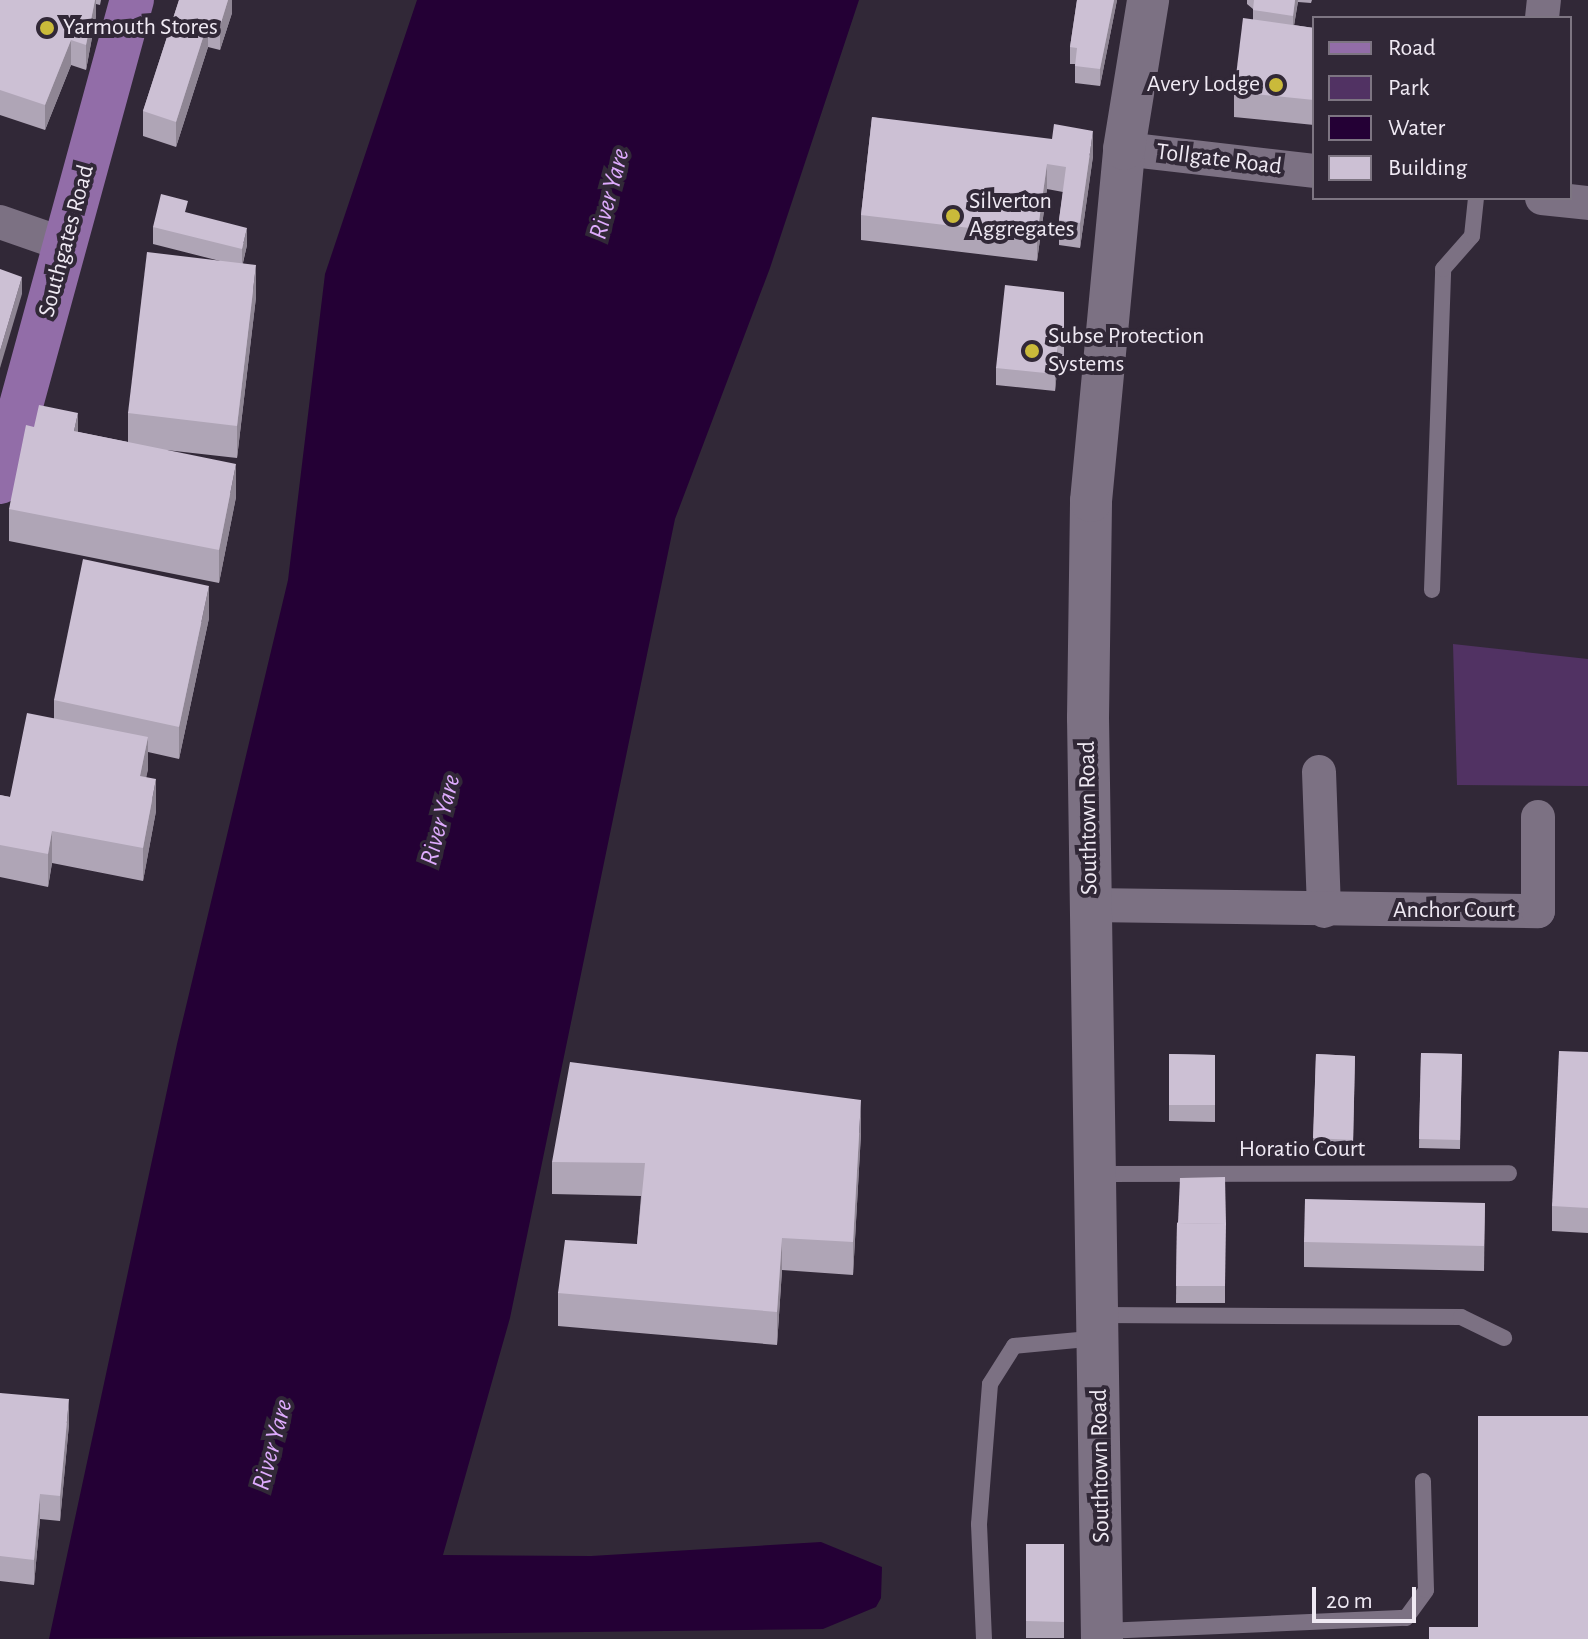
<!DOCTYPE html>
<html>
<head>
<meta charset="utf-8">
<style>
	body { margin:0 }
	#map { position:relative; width:1588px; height:1639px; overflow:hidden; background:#312837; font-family:"Alegreya Sans",sans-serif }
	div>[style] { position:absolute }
	.green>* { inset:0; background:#513263 }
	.water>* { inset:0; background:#240035 }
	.service>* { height:16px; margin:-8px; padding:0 8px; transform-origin:8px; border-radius:8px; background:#7c7183 }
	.minor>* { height:34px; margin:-17px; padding:0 17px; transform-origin:17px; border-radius:17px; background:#7c7183 }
	.tertiary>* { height:42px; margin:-21px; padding:0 21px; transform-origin:21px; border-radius:21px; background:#7c7183 }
	.primary>* { height:44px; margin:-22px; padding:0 22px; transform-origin:22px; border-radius:22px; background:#926da8 }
	.wall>* { inset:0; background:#afa5b6 }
	.shaded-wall>* { inset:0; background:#8f8694 }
	.building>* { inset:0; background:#ccc0d4 }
	.dots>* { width:22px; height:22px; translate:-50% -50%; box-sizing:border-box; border:4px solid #312837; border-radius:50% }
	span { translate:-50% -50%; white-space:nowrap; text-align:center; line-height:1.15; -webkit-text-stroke:8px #312837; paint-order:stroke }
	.poi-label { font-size:24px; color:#efe9f3 }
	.left { translate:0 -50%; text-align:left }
	.right { translate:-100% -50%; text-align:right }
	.street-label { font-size:24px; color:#efe9f3 }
	.water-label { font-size:26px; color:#deabfd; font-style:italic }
	.legend { position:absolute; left:1312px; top:16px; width:260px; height:184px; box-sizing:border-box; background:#312837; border:2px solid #7d7582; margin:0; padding:10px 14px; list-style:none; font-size:24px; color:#efe9f3 }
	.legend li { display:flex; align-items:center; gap:16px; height:40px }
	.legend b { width:40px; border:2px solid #7d7582 }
	.scale { position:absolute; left:1312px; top:1587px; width:104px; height:36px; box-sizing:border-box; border:4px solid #efe9f3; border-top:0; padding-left:10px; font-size:24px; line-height:28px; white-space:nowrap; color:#efe9f3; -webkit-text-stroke:6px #312837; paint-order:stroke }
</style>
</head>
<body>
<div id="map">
	<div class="green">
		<div style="clip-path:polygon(1453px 644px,1588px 659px,1588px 786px,1457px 785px)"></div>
	</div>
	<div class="water">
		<div style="clip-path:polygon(417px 0,859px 0,770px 268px,675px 519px,510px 1318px,443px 1555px,591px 1556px,821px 1542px,882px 1567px,881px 1598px,876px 1607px,823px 1629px,49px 1639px,177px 1044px,288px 580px,325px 274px)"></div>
	</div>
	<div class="service">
		<div style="left:1432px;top:590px;width:321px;rotate:-88deg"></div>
		<div style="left:1443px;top:269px;width:44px;rotate:-48.7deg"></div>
		<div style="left:1472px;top:236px;width:38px;rotate:-84deg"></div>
		<div style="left:1097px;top:1174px;width:412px;rotate:-0.1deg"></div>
		<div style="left:1100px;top:1315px;width:361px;rotate:0.3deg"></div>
		<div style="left:1461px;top:1317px;width:48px;rotate:26deg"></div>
		<div style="left:1104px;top:1631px;width:302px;rotate:-2.5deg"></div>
		<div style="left:1406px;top:1618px;width:34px;rotate:-54deg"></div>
		<div style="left:1426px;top:1590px;width:109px;rotate:-91.6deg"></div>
		<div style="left:984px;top:1639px;width:115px;rotate:-92.5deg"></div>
		<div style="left:979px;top:1524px;width:140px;rotate:-85.5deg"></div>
		<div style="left:990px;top:1384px;width:45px;rotate:-57.7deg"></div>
		<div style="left:1014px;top:1346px;width:84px;rotate:-5.4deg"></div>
	</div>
	<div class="minor">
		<div style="left:1542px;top:18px;width:18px;rotate:-84deg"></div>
		<div style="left:1124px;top:149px;width:191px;rotate:6.6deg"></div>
		<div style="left:1542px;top:198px;width:46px;rotate:6.2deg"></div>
		<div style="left:0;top:222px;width:70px;rotate:19.2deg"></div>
		<div style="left:1319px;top:772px;width:139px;rotate:87.9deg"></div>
		<div style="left:1090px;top:905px;width:448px;rotate:0.8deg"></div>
		<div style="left:1538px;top:911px;width:94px;rotate:-90deg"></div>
	</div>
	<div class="tertiary">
		<div style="left:1102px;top:1639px;width:921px;rotate:-90.87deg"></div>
		<div style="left:1088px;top:718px;width:217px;rotate:-89.2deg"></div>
		<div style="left:1091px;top:501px;width:354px;rotate:-84.6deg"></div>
		<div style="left:1124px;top:149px;width:151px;rotate:-80.8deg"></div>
	</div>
	<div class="primary">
		<div style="left:0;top:482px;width:500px;rotate:-74.7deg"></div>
	</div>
	<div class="wall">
		<div style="clip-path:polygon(0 0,101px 0,100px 5px,96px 4px,96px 16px,86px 70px,71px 65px,45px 130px,0 115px)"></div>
		<div style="clip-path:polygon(179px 0,232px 0,232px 13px,220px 50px,208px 47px,176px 147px,143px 136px,143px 111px)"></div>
		<div style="clip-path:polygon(1077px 0,1117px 0,1100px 86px,1075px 83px,1075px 64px,1070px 64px,1070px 47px)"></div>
		<div style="clip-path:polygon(1247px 0,1312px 0,1311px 3px,1298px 2px,1294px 25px,1314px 28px,1314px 125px,1234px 117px,1234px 92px,1253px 19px,1253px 9px,1247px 4px)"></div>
		<div style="clip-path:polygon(872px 117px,1093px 156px,1080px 248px,1059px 245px,1059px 220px,1063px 192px,1047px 189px,1037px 261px,861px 240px,861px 215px)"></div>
		<div style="clip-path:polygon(188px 213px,247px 245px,243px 263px,256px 297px,237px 458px,166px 450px,236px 497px,219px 583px,9px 541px,9px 509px,78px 432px,128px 442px,128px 413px,220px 261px,153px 244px,153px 227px)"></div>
		<div style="clip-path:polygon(1064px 292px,1064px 361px,1058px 361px,1055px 391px,996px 385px,996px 368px)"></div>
		<div style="clip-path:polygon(209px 618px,179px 759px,148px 752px,148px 769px,146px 777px,156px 811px,143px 881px,52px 863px,48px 887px,0 877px,0 795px,10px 797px,54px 718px,54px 700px)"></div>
		<div style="clip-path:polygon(1588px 1052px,1588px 1233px,1552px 1231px,1552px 1206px)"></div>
		<div style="clip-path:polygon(1421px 1053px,1462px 1054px,1460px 1149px,1419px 1148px)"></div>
		<div style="clip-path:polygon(1169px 1054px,1215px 1055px,1215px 1122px,1169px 1121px)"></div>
		<div style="clip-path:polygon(1316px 1054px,1355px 1056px,1353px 1148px,1313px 1147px)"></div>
		<div style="clip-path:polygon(861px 1133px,853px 1275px,782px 1270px,777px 1345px,558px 1326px,558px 1293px,637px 1244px,641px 1196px,552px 1194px,552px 1162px)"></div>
		<div style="clip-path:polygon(1225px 1177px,1225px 1303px,1176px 1303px,1177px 1223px)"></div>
		<div style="clip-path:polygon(1485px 1203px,1484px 1271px,1304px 1267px,1304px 1242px)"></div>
		<div style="clip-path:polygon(0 1393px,69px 1424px,60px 1521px,40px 1519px,34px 1585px,0 1581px)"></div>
		<div style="clip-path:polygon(1026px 1544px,1064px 1544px,1064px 1638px,1026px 1638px)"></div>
	</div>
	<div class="shaded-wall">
		<div style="clip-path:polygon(95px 0,96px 0,96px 16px,86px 70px,86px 45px)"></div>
		<div style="clip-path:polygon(228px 0,232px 0,232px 13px,220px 50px,220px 26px)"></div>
		<div style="clip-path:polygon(1114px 0,1117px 0,1100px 86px,1100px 69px)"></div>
		<div style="clip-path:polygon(1295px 0,1298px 0,1293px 33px,1293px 16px)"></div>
		<div style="clip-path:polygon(208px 22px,208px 47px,176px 147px,176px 122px)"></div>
		<div style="clip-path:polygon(71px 40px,71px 65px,45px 130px,45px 105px)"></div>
		<div style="clip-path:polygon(1093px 131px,1093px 156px,1080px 248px,1080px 223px)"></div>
		<div style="clip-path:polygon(1047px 164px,1047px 189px,1037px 261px,1037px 236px)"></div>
		<div style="clip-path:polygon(247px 228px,247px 245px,242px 266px,242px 249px)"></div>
		<div style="clip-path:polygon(256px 265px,256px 297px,237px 458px,237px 426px)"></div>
		<div style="clip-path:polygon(22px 277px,22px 294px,0 368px,0 351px)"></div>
		<div style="clip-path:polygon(1058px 344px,1058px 361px,1055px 391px,1055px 374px)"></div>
		<div style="clip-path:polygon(78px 413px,78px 446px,74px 431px)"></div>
		<div style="clip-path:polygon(236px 464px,236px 497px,219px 583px,219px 550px)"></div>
		<div style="clip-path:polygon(209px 586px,209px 618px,179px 759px,179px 727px)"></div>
		<div style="clip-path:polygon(148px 737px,148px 769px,140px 808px,140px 776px)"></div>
		<div style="clip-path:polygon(156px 779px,156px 811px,143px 881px,143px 848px)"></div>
		<div style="clip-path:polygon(52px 831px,52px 863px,48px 887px,48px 854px)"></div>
		<div style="clip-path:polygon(861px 1100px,861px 1133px,853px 1275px,853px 1242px)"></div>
		<div style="clip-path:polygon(782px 1238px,782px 1270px,777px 1345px,777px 1312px)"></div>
		<div style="clip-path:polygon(69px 1399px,69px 1424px,60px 1521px,60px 1496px)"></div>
		<div style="clip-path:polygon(40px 1494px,40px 1519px,34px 1585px,34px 1560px)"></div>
	</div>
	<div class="building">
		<div style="clip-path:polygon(0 0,95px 0,86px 45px,71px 40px,45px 105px,0 90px)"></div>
		<div style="clip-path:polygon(179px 0,228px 0,220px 26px,208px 22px,176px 122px,143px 111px)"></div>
		<div style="clip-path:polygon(1077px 0,1114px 0,1100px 69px,1075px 66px,1077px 48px,1070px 47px)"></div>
		<div style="clip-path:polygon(1254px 0,1295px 0,1293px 16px,1253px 10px)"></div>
		<div style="clip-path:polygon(1243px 18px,1314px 28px,1314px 100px,1234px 92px)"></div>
		<div style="clip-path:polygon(872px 117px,1052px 139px,1054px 124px,1093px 131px,1080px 223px,1059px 220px,1066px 167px,1047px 164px,1037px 236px,861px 215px)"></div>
		<div style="clip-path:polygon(161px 194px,188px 201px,185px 212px,247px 228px,242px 249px,153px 227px)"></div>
		<div style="clip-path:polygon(147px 252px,256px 265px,237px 426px,128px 413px)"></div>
		<div style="clip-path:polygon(0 269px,22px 277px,0 351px)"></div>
		<div style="clip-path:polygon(1005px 285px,1064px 292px,1064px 344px,1058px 344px,1055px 374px,996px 368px)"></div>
		<div style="clip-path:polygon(39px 405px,78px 413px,74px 431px,236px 464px,219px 550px,9px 509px,26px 425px,34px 427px)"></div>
		<div style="clip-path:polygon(83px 559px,209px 586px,179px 727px,54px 700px)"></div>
		<div style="clip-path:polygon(27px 713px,148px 737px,140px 776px,156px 779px,143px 848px,52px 831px,48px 854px,0 845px,0 795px,10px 797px)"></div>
		<div style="clip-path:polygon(1559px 1051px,1588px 1052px,1588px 1208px,1552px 1206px)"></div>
		<div style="clip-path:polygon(1421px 1053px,1462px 1054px,1460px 1140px,1419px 1139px)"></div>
		<div style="clip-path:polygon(1169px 1054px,1215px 1055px,1215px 1079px,1215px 1073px,1169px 1073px)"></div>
		<div style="clip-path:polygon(1316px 1054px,1355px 1056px,1353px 1140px,1313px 1138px)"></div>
		<div style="clip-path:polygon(570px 1062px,861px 1100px,853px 1242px,782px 1238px,777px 1312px,558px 1293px,565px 1240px,637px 1244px,645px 1163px,552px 1162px)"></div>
		<div style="clip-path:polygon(1169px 1073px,1215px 1073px,1215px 1105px,1169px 1105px)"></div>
		<div style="clip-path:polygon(1225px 1177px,1226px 1224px,1178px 1223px,1180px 1178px)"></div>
		<div style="clip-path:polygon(1305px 1199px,1485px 1203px,1484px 1246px,1304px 1242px)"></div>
		<div style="clip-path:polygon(1177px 1223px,1226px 1224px,1225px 1286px,1176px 1286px)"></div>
		<div style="clip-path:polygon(0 1393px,69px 1399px,60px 1496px,40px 1494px,34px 1560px,0 1556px)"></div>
		<div style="clip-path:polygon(1478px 1416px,1588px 1416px,1588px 1639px,1429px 1639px,1429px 1627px,1478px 1627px)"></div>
		<div style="clip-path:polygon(1026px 1544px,1064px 1544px,1064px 1622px,1026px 1621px)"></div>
	</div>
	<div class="dots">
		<div style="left:47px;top:28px;background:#caba3a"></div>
		<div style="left:1276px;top:85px;background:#caba3a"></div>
		<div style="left:953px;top:216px;background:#caba3a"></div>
		<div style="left:1032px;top:351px;background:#caba3a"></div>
	</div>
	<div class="poi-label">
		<span class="left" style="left:63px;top:28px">Yarmouth Stores</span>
		<span class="right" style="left:1260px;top:85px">Avery Lodge</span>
		<span class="left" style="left:969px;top:216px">Silverton<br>Aggregates</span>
		<span class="left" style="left:1048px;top:351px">Subse Protection<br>Systems</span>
	</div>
	<div class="street-label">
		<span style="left:1219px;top:160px;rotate:7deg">Tollgate Road</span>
		<span style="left:67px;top:241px;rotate:-75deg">Southgates Road</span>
		<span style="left:1089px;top:818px;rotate:-91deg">Southtown Road</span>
		<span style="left:1454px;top:911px">Anchor Court</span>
		<span style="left:1302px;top:1150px">Horatio Court</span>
		<span style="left:1101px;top:1466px;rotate:-91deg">Southtown Road</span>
	</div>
	<div class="water-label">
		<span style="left:610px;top:194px;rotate:-75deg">River Yare</span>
		<span style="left:441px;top:820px;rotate:-75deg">River Yare</span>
		<span style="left:273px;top:1445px;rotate:-75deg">River Yare</span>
	</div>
	<ul class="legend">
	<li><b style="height:10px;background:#926da8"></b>Road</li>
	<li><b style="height:22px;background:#513263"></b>Park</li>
	<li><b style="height:22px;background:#240035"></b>Water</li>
	<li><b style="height:22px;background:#ccc0d4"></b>Building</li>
	</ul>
	<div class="scale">20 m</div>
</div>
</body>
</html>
